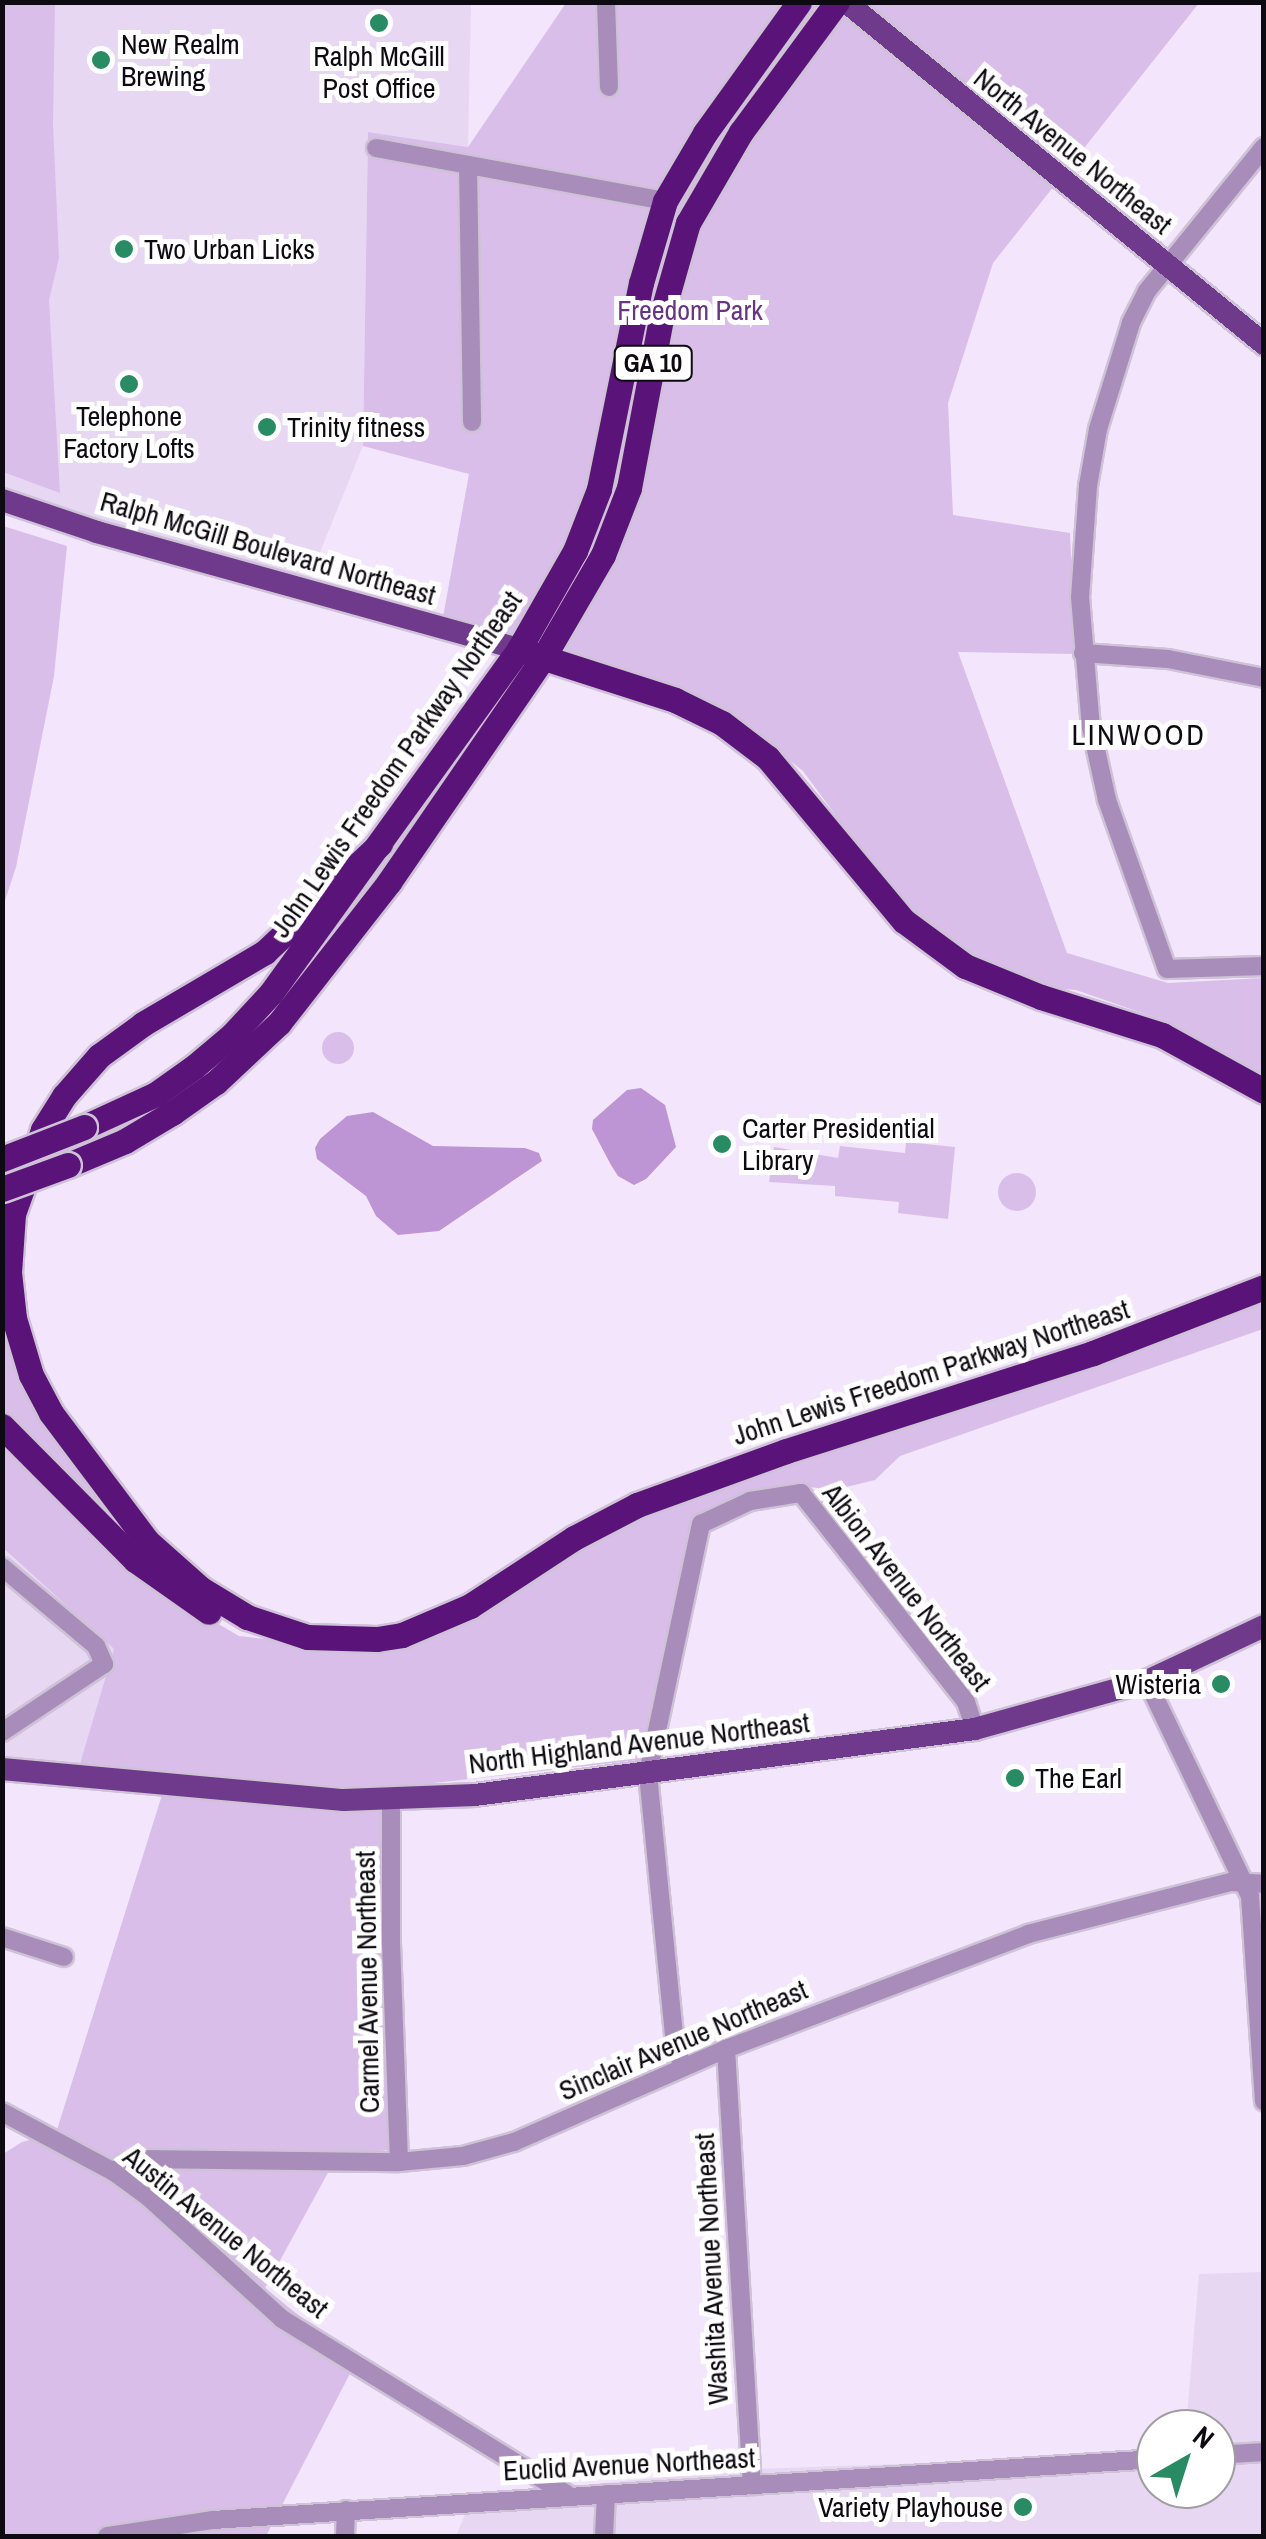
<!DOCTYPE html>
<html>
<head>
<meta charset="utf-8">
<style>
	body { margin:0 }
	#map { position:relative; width:1266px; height:2539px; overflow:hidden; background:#f3e5fb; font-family:"Archivo Narrow",sans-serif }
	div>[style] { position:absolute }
	.built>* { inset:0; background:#e8d7f3 }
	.green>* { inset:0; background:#d9beea }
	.round { border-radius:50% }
	.water>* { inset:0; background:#bd94d4 }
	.roads { filter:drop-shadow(2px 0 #cec2d6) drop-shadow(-2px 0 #cec2d6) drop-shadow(0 2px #cec2d6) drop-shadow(0 -2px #cec2d6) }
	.minor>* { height:18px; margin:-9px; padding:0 9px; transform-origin:9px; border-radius:9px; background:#a88cb9 }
	.major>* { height:22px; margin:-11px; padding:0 11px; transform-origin:11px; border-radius:11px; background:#6f3a8b }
	.highway>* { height:25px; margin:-12.5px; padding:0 12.5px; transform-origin:12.5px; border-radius:12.5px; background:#5a1479 }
	.bridges { filter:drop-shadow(2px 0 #cec2d6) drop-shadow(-2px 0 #cec2d6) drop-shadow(0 2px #cec2d6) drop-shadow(0 -2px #cec2d6) }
	.highway-bridge>* { height:25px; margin:-12.5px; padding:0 12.5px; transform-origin:12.5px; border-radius:12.5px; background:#5a1479 }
	.dots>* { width:28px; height:28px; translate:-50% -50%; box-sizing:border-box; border:5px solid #fff; border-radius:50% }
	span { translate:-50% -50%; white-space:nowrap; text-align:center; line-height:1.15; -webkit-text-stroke:10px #fff; paint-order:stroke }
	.shield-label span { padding:2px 8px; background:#fff; border:2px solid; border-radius:8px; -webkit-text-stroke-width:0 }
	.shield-label { font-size:25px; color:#0e0a11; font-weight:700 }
	.poi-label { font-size:28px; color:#0e0a11 }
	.left { translate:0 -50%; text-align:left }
	.right { translate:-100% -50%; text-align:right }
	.street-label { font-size:28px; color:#0e0a11 }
	.park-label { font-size:28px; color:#673581 }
	.neighbourhood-label { font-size:30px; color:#0e0a11; letter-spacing:2.5px }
	.frame { position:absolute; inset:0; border:5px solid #0e0a11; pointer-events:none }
	.north { position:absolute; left:1136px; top:2409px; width:100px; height:100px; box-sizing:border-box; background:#fff; border:2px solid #9f9da0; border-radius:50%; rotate:39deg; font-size:28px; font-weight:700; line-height:40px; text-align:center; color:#0e0a11 }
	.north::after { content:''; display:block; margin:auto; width:35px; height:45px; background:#298b64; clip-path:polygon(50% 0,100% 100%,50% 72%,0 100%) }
</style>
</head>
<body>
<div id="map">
	<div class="built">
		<div style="clip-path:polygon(2px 3px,471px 3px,468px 147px,368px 132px,363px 446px,305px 589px,3px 495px)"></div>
		<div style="clip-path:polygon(2px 1548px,114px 1649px,78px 1770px,44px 1785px,3px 1781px)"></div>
		<div style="clip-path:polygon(1263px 2272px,1263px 2536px,456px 2536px,473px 2495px,753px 2469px,1156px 2455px,1156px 2489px,1216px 2489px,1216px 2429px,1188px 2429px,1187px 2416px,1199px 2274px)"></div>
	</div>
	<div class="green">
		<div style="clip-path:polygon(3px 2px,55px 3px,53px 124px,59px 258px,49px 300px,60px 493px,3px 472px)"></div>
		<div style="clip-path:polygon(566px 3px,1199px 3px,993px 263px,948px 403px,953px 515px,1070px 533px,1075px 654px,958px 652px,1067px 953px,1168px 983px,1263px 978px,1263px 1083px,1165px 1021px,1076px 990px,1053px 988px,954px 951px,896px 897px,803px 771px,746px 726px,670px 686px,439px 639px,469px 474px,363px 446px,368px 132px,468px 147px)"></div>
		<div style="clip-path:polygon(3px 526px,67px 546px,54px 676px,16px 867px,3px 907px)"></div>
		<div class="round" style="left:322px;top:1032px;width:32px;height:32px"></div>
		<div style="clip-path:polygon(906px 1142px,955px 1147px,948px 1219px,898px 1213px,899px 1202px,835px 1196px,835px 1186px,769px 1182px,774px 1147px,838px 1158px,840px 1146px,905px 1153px)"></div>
		<div class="round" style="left:998px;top:1173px;width:38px;height:38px"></div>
		<div style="clip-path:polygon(3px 1240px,13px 1337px,157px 1574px,3px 1418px)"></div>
		<div style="clip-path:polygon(1263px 1284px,1263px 1329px,900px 1456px,875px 1480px,834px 1490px,786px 1484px,692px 1523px,639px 1760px,389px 1788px,395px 2149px,336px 2158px,265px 2288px,356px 2362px,266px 2536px,3px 2536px,3px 2154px,22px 2142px,56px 2133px,167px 1779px,78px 1770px,114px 1649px,3px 1548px,3px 1436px,172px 1597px,239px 1636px,353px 1649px,683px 1495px)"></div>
	</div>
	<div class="water">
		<div style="clip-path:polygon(641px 1088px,665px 1105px,676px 1147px,646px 1179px,634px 1185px,618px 1176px,611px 1165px,592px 1129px,593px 1120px,627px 1090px)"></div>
		<div style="clip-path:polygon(373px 1112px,433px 1146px,525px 1148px,539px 1153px,542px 1161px,439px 1231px,398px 1235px,376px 1216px,366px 1196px,317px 1159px,315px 1148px,320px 1139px,347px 1116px)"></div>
	</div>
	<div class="roads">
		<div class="minor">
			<div style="left:606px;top:2px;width:85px;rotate:88deg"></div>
			<div style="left:1264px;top:147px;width:186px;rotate:129.1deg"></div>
			<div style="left:1147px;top:291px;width:36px;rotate:117deg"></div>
			<div style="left:1131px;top:323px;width:111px;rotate:107.3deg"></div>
			<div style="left:1098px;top:429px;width:58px;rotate:100deg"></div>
			<div style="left:1088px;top:486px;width:111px;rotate:94.1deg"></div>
			<div style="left:1080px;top:597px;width:130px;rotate:85.2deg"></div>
			<div style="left:1091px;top:727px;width:75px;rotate:77.6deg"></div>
			<div style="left:1107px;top:800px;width:179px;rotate:70.5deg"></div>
			<div style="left:1167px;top:969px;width:97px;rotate:-1.8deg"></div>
			<div style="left:376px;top:148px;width:294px;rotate:10.4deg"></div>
			<div style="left:468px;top:165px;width:257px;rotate:89.1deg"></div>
			<div style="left:1083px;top:653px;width:85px;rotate:4deg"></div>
			<div style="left:1168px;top:659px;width:98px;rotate:11.2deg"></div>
			<div style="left:2px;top:1567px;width:123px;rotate:40deg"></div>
			<div style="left:96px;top:1646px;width:20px;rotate:66deg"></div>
			<div style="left:104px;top:1664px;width:123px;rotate:146.3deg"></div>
			<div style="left:1147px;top:1681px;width:238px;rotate:64.4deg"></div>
			<div style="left:1250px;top:1896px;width:206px;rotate:86.1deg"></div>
			<div style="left:391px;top:1800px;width:143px;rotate:90deg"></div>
			<div style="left:391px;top:1943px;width:219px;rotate:87.9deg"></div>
			<div style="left:2px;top:1937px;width:65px;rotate:17.9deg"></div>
			<div style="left:726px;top:2049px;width:437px;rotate:86.6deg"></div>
			<div style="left:683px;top:2067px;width:23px;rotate:-110deg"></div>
			<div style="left:675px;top:2045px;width:273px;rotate:-95.7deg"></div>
			<div style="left:648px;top:1773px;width:255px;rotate:-78deg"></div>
			<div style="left:701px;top:1524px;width:54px;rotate:-25.1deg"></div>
			<div style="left:750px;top:1501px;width:52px;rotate:-8.9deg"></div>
			<div style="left:801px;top:1493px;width:266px;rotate:51.7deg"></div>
			<div style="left:966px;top:1702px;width:28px;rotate:72deg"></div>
			<div style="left:2px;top:2112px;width:127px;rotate:28.2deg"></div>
			<div style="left:114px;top:2172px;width:42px;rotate:36.3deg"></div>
			<div style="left:148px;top:2197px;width:181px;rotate:42.3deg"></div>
			<div style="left:282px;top:2319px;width:334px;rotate:31.6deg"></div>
			<div style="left:114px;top:2172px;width:15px;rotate:-42deg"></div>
			<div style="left:125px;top:2162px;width:15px;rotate:-11deg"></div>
			<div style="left:140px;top:2159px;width:259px;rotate:0.7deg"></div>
			<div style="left:399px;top:2162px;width:64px;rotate:-5.4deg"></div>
			<div style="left:463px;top:2156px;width:53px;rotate:-15.4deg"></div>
			<div style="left:514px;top:2142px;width:232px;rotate:-23.7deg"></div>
			<div style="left:726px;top:2049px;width:323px;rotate:-20.8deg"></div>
			<div style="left:1028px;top:1934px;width:210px;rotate:-14.4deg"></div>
			<div style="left:1231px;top:1882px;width:33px;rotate:3deg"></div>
			<div style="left:1216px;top:2455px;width:48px;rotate:-3.6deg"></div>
			<div style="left:107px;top:2536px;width:107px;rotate:-8.6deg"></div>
			<div style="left:213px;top:2520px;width:945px;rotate:-3.7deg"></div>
			<div style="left:345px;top:2536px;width:26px;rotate:-88deg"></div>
			<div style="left:604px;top:2536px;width:42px;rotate:-87.3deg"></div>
		</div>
		<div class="major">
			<div style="left:846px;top:2px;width:540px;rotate:39.29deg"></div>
			<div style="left:2px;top:500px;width:100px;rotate:18.6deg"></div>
			<div style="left:97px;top:532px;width:438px;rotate:15.5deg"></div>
			<div style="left:2px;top:1769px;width:343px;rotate:5.2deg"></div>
			<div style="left:344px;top:1800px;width:131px;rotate:-2.2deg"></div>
			<div style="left:475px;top:1795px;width:504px;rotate:-7.52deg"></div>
			<div style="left:975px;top:1729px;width:179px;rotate:-15.6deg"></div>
			<div style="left:1147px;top:1681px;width:129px;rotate:-25.2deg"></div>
		</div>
		<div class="highway">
			<div style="left:529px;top:653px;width:153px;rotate:17.8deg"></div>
			<div style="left:675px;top:700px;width:52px;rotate:26.1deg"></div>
			<div style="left:722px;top:723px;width:58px;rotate:37.3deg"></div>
			<div style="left:768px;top:758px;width:212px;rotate:50.2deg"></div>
			<div style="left:904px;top:921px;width:76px;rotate:36.4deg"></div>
			<div style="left:965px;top:966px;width:82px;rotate:22.2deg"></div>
			<div style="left:1041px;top:997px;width:127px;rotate:17.4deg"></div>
			<div style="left:1162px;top:1035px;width:116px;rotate:28.8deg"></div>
			<div style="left:380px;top:844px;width:158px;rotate:136.8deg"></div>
			<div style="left:265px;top:952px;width:142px;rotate:149.5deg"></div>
			<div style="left:143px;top:1024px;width:54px;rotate:144deg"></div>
			<div style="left:99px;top:1056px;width:53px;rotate:131.2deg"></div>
			<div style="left:64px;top:1096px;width:40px;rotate:122deg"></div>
			<div style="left:43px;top:1130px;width:89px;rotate:109.7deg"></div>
			<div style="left:13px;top:1214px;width:58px;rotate:93.9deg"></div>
			<div style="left:9px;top:1272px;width:46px;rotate:83.8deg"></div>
			<div style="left:14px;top:1318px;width:59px;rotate:73.4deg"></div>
			<div style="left:31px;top:1375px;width:43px;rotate:62.2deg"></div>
			<div style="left:51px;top:1413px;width:160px;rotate:53.1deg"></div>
			<div style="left:147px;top:1541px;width:72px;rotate:41.6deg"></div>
			<div style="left:201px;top:1589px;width:54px;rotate:31.3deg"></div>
			<div style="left:247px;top:1617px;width:63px;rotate:18.4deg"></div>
			<div style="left:307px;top:1637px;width:70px;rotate:1.6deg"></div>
			<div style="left:377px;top:1639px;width:25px;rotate:-9deg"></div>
			<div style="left:402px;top:1635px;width:74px;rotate:-23.1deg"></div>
			<div style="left:470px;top:1606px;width:124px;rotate:-33.2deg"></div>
			<div style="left:574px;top:1538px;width:71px;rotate:-27.6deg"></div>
			<div style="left:637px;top:1505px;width:158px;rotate:-19.9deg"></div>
			<div style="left:786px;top:1451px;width:322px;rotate:-17.7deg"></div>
			<div style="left:1093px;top:1353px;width:183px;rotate:-21.1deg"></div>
			<div style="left:84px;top:1127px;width:79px;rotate:-24.6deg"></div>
			<div style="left:156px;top:1094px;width:47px;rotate:-35.4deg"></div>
			<div style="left:194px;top:1067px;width:50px;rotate:-40.1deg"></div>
			<div style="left:232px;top:1035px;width:57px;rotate:-47.1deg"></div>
			<div style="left:271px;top:993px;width:424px;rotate:-54.2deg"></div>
			<div style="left:519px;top:649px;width:113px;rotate:-60.3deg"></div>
			<div style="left:575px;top:551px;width:66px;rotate:-68.8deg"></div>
			<div style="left:599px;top:489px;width:210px;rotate:-78.5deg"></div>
			<div style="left:641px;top:283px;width:85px;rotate:-73.7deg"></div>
			<div style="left:665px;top:201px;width:79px;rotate:-59.5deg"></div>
			<div style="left:705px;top:133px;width:161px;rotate:-54.3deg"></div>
			<div style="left:68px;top:1165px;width:62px;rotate:-22.8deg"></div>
			<div style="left:125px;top:1141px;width:55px;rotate:-30.8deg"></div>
			<div style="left:172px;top:1113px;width:54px;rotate:-35.2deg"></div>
			<div style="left:216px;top:1082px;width:86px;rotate:-43.1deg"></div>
			<div style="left:279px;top:1023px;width:179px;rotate:-52deg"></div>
			<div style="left:389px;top:882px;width:272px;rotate:-55.5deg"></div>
			<div style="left:543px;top:658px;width:119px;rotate:-59.8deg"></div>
			<div style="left:603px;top:555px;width:72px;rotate:-68.8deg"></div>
			<div style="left:629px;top:488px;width:177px;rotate:-79.3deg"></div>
			<div style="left:662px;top:314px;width:95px;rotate:-74.1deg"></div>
			<div style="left:688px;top:223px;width:105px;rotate:-59.8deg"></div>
			<div style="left:741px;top:132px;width:162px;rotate:-53.6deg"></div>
			<div style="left:2px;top:1426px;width:189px;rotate:45.2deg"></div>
			<div style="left:135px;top:1560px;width:90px;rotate:35.1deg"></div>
		</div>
	</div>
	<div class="bridges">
		<div class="highway-bridge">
			<div style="left:2px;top:1159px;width:88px;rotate:-21.3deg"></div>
			<div style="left:2px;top:1189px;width:70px;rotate:-20deg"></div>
		</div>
	</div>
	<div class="dots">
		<div style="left:379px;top:23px;background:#298b64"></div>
		<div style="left:101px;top:60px;background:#298b64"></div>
		<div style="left:124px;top:249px;background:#298b64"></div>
		<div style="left:129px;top:384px;background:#298b64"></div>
		<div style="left:267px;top:427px;background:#298b64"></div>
		<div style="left:722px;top:1144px;background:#298b64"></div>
		<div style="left:1221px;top:1684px;background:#298b64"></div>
		<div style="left:1015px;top:1778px;background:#298b64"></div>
		<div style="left:1023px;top:2507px;background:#298b64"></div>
	</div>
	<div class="shield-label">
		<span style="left:653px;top:363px">GA 10</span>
	</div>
	<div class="poi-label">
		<span class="left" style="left:121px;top:60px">New Realm<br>Brewing</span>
		<span style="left:379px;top:72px">Ralph McGill<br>Post Office</span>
		<span class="left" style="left:144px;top:249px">Two Urban Licks</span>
		<span style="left:129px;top:432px">Telephone<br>Factory Lofts</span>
		<span class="left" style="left:287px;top:427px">Trinity fitness</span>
		<span class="left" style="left:742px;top:1144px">Carter Presidential<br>Library</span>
		<span class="right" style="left:1201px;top:1684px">Wisteria</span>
		<span class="left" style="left:1035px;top:1778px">The Earl</span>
		<span class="right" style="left:1003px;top:2507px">Variety Playhouse</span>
	</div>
	<div class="street-label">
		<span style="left:1073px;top:151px;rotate:39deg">North Avenue Northeast</span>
		<span style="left:268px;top:548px;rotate:16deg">Ralph McGill Boulevard Northeast</span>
		<span style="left:396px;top:764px;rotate:-55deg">John Lewis Freedom Parkway Northeast</span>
		<span style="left:931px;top:1372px;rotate:-18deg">John Lewis Freedom Parkway Northeast</span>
		<span style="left:907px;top:1587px;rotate:52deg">Albion Avenue Northeast</span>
		<span style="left:639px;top:1743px;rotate:-7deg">North Highland Avenue Northeast</span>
		<span style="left:367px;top:1982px;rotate:-91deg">Carmel Avenue Northeast</span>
		<span style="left:683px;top:2040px;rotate:-23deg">Sinclair Avenue Northeast</span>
		<span style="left:226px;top:2232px;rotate:39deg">Austin Avenue Northeast</span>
		<span style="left:711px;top:2269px;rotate:-93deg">Washita Avenue Northeast</span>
		<span style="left:629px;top:2464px;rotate:-3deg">Euclid Avenue Northeast</span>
	</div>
	<div class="park-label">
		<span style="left:690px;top:310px">Freedom Park</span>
	</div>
	<div class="neighbourhood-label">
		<span style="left:1139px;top:734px">LINWOOD</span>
	</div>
	<div class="frame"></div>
	<div class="north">N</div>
</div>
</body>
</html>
